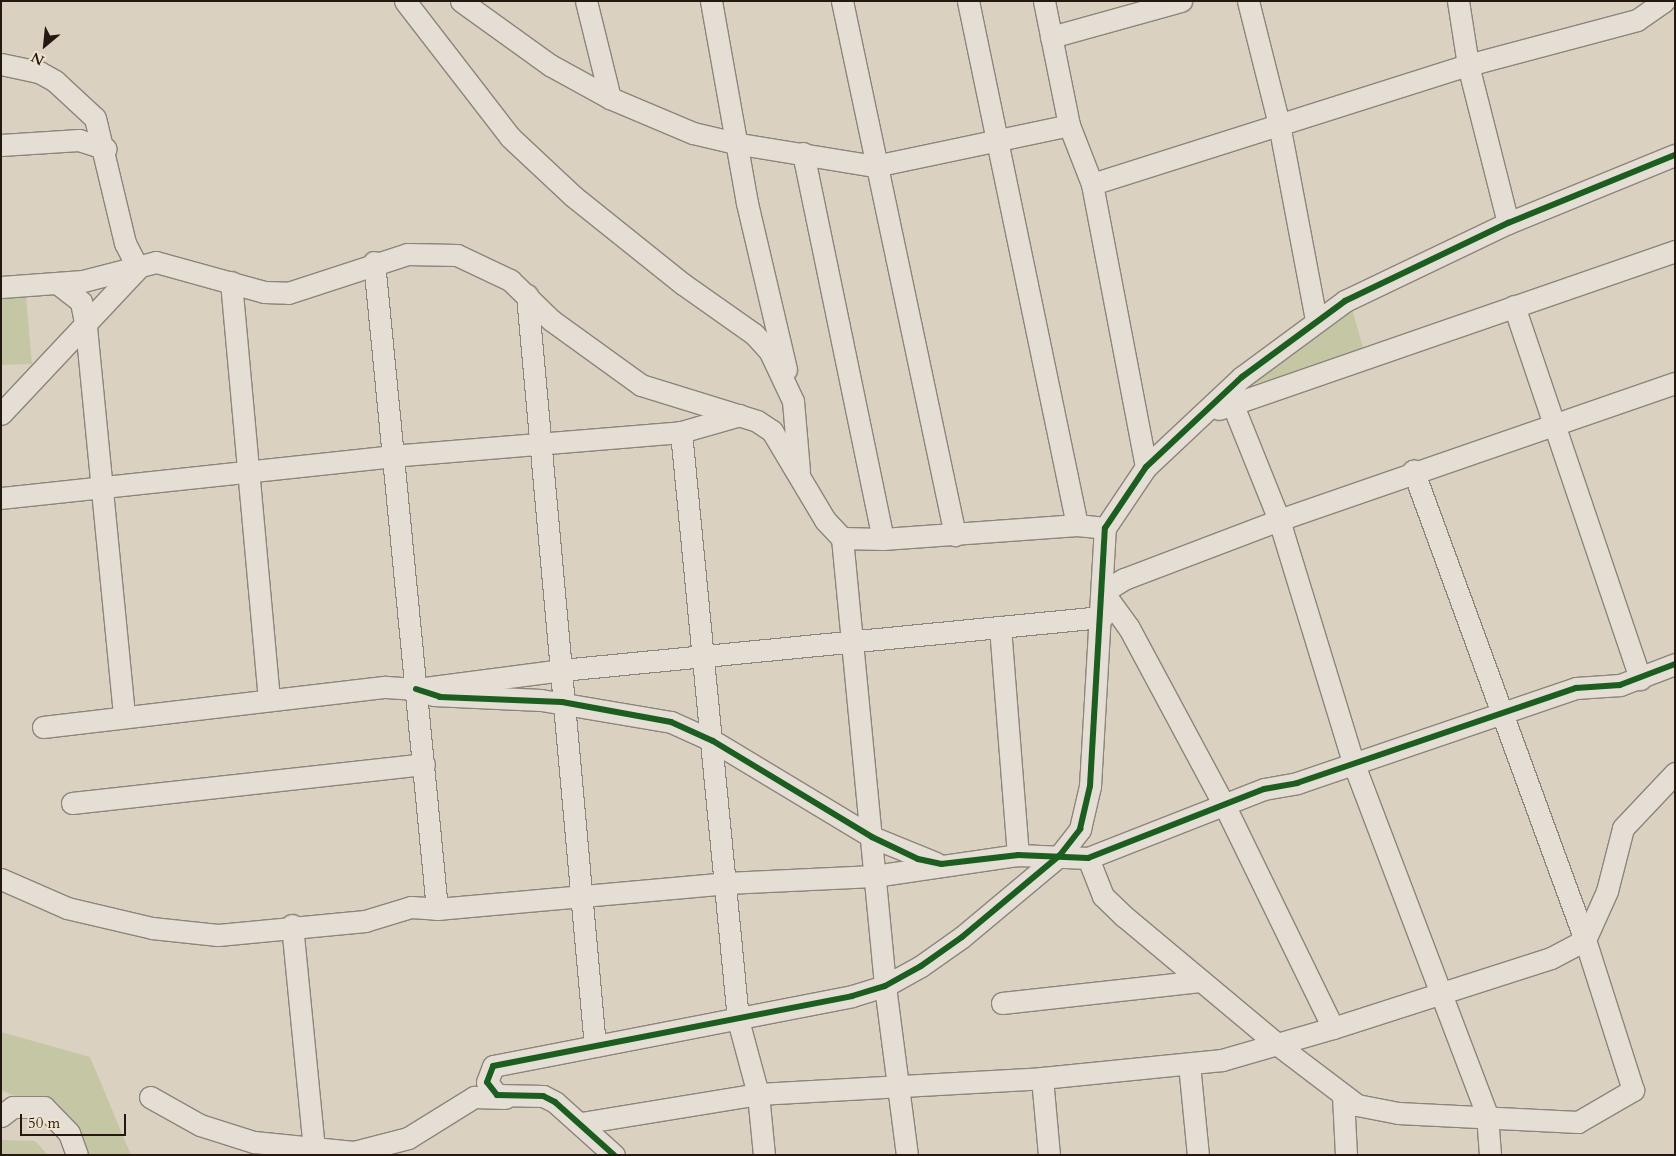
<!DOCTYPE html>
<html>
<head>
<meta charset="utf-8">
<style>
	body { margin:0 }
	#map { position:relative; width:1676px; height:1156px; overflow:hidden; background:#dbd1c0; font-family:Cardo,serif }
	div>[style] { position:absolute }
	.green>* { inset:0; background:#c5c6a4 }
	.roads { filter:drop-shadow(1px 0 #8c857b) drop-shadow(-1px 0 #8c857b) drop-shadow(0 1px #8c857b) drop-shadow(0 -1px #8c857b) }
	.minor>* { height:21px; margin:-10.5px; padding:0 10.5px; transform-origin:10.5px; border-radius:10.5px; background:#e4ded5 }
	.cycleway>* { height:6px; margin:-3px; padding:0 3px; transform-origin:3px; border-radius:3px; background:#1b5e20 }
	span { translate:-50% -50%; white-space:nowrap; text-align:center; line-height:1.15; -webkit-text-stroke:4.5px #efe3cf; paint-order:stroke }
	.frame { position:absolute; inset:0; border:2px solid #251811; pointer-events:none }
	.north { position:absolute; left:20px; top:20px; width:50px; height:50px; -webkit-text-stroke:4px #efe3cf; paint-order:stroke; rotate:208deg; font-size:14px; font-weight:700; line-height:20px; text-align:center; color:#251811 }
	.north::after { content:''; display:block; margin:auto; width:18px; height:22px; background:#251811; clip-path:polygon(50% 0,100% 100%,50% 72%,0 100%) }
	.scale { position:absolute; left:20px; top:1114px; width:106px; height:22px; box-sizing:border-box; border:2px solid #251811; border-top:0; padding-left:6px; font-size:15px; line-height:18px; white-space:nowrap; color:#251811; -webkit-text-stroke:4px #efe3cf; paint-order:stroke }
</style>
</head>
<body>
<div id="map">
	<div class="green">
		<div style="clip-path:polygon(26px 296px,32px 364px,1px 365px,1px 297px)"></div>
		<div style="clip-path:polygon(1351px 305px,1364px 351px,1238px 389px)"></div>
		<div style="clip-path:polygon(1px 1032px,90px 1057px,131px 1155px,85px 1155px,55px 1114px,1px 1090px)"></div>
		<div style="clip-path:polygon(1px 1140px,35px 1141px,48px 1155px,1px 1155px)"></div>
	</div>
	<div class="roads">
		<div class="minor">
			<div style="left:405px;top:1px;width:172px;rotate:52.3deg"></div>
			<div style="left:510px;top:137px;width:86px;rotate:43.1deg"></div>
			<div style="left:573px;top:196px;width:141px;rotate:38.7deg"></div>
			<div style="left:683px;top:284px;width:87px;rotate:35.2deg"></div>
			<div style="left:754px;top:334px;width:24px;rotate:48deg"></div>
			<div style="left:770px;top:352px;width:54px;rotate:64.9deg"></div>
			<div style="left:793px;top:401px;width:70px;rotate:85.1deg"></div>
			<div style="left:461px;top:1px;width:110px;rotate:35.7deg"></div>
			<div style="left:550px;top:65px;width:68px;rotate:28.8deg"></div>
			<div style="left:610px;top:98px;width:90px;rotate:22.9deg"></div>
			<div style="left:693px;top:133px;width:48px;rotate:13.2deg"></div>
			<div style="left:740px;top:144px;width:137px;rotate:9.3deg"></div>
			<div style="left:875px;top:166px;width:198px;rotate:-11.9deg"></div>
			<div style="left:586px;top:1px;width:100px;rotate:76.1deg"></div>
			<div style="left:711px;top:1px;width:205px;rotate:79.9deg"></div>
			<div style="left:747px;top:203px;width:171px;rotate:76.8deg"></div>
			<div style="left:842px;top:1px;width:546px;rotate:78.05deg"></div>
			<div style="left:968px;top:1px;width:535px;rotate:78.25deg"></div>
			<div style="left:1044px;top:1px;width:126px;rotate:78.6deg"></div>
			<div style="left:1069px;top:125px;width:63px;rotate:68.7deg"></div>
			<div style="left:1092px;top:184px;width:288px;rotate:79.2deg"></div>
			<div style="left:1248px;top:1px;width:127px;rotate:75.9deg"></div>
			<div style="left:1279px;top:124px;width:198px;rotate:79.3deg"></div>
			<div style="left:1458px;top:1px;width:65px;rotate:81.1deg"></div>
			<div style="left:1468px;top:65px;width:163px;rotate:75.8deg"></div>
			<div style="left:1051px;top:37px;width:135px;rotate:-15.5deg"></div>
			<div style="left:1px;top:64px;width:39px;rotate:12deg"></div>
			<div style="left:39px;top:72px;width:18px;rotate:29deg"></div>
			<div style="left:55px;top:81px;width:54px;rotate:42.8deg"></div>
			<div style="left:95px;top:118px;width:129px;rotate:76.5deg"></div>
			<div style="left:125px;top:243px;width:28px;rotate:63deg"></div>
			<div style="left:138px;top:268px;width:200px;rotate:133.2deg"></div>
			<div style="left:1px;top:145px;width:78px;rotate:-3.7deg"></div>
			<div style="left:79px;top:140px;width:28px;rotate:18deg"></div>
			<div style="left:803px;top:153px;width:394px;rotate:78.3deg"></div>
			<div style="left:1092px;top:184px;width:394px;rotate:-17.6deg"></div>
			<div style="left:1468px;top:65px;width:175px;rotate:-14.9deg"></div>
			<div style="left:1637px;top:20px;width:33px;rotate:-35deg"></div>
			<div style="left:374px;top:262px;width:650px;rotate:84.44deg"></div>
			<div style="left:231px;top:282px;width:419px;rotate:84.8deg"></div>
			<div style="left:57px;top:283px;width:31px;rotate:38deg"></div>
			<div style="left:81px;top:302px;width:25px;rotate:79deg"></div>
			<div style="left:86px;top:327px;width:392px;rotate:84.4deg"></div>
			<div style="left:1px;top:287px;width:82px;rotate:-4.2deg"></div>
			<div style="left:83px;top:281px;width:75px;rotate:-14.6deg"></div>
			<div style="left:156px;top:262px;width:112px;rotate:15.5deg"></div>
			<div style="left:264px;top:292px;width:24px;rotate:2deg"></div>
			<div style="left:288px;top:293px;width:125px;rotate:-18.1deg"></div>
			<div style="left:407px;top:254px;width:50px;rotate:1.1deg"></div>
			<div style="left:457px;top:255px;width:59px;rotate:25.3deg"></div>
			<div style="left:510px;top:280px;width:57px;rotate:44.3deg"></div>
			<div style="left:551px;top:320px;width:111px;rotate:35.8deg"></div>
			<div style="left:641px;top:385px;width:121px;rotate:17.2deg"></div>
			<div style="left:757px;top:421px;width:18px;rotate:34deg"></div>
			<div style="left:772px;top:431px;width:104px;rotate:59.2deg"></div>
			<div style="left:825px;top:520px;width:25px;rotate:47deg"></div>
			<div style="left:842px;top:538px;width:41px;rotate:1.4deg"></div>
			<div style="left:883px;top:539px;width:195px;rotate:-4.1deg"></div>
			<div style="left:1077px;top:525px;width:28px;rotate:6deg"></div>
			<div style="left:527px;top:295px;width:754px;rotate:84.83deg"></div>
			<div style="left:1514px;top:306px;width:394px;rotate:71.3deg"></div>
			<div style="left:1232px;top:403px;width:126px;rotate:68.1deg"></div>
			<div style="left:1279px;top:520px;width:253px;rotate:73deg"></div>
			<div style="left:1353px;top:762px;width:378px;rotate:69.2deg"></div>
			<div style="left:1487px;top:1115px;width:40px;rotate:85.7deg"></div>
			<div style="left:1219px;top:409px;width:483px;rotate:-19.1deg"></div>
			<div style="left:681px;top:432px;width:591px;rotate:84.46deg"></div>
			<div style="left:738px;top:1020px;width:77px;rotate:74.9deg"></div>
			<div style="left:758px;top:1094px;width:61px;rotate:84.4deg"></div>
			<div style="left:1px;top:498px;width:392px;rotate:-6.1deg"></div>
			<div style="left:391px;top:456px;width:291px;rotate:-4.7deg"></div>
			<div style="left:681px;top:432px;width:61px;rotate:-16.1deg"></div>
			<div style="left:842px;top:538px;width:450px;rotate:84.5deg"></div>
			<div style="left:885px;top:986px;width:170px;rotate:82.6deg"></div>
			<div style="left:1000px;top:627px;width:229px;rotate:85.5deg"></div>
			<div style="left:433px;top:695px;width:108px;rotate:2.7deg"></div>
			<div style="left:541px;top:700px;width:132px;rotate:9.6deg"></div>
			<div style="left:671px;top:722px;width:46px;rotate:24.3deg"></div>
			<div style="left:713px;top:741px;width:186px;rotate:31.1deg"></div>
			<div style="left:872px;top:837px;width:69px;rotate:22.1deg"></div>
			<div style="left:43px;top:727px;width:345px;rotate:-6.7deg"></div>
			<div style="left:386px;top:687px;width:30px;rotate:4deg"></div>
			<div style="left:416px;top:689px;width:147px;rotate:-7.4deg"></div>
			<div style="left:562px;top:670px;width:543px;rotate:-5.61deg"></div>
			<div style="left:72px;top:803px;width:354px;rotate:-6.3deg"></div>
			<div style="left:1088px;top:858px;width:41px;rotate:68.5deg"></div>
			<div style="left:1103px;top:896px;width:30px;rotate:44deg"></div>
			<div style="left:1125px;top:917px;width:199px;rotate:39.9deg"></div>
			<div style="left:1278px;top:1045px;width:99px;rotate:37.2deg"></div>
			<div style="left:1357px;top:1105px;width:42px;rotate:11deg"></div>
			<div style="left:1398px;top:1113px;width:180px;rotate:2.9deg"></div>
			<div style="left:1578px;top:1122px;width:64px;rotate:-30.2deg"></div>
			<div style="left:1633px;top:1090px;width:157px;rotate:-107.7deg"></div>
			<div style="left:1585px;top:940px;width:500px;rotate:-110.1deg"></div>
			<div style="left:1px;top:879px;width:72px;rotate:23.7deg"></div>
			<div style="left:67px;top:908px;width:87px;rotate:13.2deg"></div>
			<div style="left:152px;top:928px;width:66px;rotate:6.1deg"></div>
			<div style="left:218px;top:935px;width:148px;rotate:-5.4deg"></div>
			<div style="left:365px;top:921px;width:48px;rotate:-16.9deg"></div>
			<div style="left:411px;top:907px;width:26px;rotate:4deg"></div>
			<div style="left:437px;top:909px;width:290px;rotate:-5.1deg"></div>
			<div style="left:726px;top:883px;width:148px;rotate:-2.7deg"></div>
			<div style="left:874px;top:876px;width:146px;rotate:-8.3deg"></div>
			<div style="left:1018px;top:855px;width:70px;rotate:2.5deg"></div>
			<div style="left:1088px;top:858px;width:189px;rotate:-21.4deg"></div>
			<div style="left:1264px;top:789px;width:34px;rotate:-10deg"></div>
			<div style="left:1297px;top:783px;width:295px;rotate:-18.8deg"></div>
			<div style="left:1576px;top:688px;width:44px;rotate:-3.9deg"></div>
			<div style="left:1620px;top:685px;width:59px;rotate:-20.9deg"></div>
			<div style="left:292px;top:925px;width:225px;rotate:84.4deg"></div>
			<div style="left:1002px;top:1003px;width:199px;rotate:-6.3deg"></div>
			<div style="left:1333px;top:1028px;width:246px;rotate:-116deg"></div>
			<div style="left:1225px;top:807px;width:203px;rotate:-118.2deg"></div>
			<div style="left:1129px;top:628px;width:44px;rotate:-125.8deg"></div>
			<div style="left:1103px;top:592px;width:25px;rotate:-32deg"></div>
			<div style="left:1124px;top:579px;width:166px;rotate:-20.8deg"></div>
			<div style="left:1279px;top:520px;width:419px;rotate:-19.1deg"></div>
			<div style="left:1189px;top:1064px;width:91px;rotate:84.4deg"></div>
			<div style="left:1042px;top:1078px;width:77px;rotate:84.8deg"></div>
			<div style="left:1343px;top:1096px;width:59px;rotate:87.1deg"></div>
			<div style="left:150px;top:1097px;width:57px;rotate:29.2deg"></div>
			<div style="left:200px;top:1125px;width:57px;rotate:17.5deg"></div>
			<div style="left:254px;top:1142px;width:100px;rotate:5.7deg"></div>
			<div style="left:354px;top:1152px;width:56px;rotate:-14.5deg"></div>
			<div style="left:408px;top:1138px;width:78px;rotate:-31.8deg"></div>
			<div style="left:474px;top:1097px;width:31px;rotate:2deg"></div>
			<div style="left:1px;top:1116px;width:15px;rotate:-37deg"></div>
			<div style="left:13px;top:1107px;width:31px"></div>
			<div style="left:44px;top:1107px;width:36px;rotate:46deg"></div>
			<div style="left:69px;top:1133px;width:23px;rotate:70deg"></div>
			<div style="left:581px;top:1123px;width:179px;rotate:-9.3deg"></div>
			<div style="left:758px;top:1094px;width:284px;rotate:-3.2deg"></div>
			<div style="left:1042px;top:1078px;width:181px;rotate:-5.7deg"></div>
			<div style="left:1222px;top:1060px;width:116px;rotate:-16.1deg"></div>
			<div style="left:1333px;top:1028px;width:229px;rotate:-17.8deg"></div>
			<div style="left:1551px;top:958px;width:38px;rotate:-28deg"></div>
			<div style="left:1585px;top:940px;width:54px;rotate:-65.8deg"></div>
			<div style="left:1607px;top:891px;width:65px;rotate:-75.7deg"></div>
			<div style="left:1623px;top:828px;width:76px;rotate:-46.6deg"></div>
			<div style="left:614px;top:1155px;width:79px;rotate:-138.1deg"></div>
			<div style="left:555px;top:1102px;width:13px;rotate:-153deg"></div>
			<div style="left:543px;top:1096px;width:46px;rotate:-178.8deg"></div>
			<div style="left:497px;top:1095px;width:16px;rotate:-128deg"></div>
			<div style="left:487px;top:1082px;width:17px;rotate:-69deg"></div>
			<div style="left:493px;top:1066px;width:366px;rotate:-11deg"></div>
			<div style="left:852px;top:996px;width:34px;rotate:-17deg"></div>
			<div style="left:885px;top:986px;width:41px;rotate:-29.1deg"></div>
			<div style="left:921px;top:966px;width:50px;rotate:-35.3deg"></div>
			<div style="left:962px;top:937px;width:128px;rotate:-39.9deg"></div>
			<div style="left:1060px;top:855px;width:33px;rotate:-52deg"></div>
			<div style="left:1080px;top:829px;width:44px;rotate:-76.9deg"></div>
			<div style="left:1090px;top:786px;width:258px;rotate:-86.7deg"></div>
			<div style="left:1105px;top:528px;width:73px;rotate:-56.1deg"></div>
			<div style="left:1146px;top:467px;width:132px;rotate:-43.2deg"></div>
			<div style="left:1242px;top:377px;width:128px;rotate:-36.4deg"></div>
			<div style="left:1345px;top:301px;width:181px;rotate:-25.6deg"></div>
			<div style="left:1508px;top:223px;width:180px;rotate:-22.2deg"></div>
		</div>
	</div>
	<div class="cycleway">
		<div style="left:416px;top:689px;width:25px;rotate:18deg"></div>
		<div style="left:440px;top:697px;width:122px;rotate:2.3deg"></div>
		<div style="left:562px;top:702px;width:111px;rotate:10.4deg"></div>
		<div style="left:671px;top:722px;width:46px;rotate:24.3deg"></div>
		<div style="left:713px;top:741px;width:186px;rotate:31.1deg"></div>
		<div style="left:872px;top:837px;width:51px;rotate:25.6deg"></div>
		<div style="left:918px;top:859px;width:24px;rotate:12deg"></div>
		<div style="left:941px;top:864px;width:78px;rotate:-6.7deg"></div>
		<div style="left:1018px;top:855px;width:70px;rotate:2.5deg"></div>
		<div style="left:1088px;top:858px;width:189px;rotate:-21.4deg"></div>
		<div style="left:1264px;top:789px;width:34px;rotate:-10deg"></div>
		<div style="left:1297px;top:783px;width:295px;rotate:-18.8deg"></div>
		<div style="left:1576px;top:688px;width:44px;rotate:-3.9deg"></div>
		<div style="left:1620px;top:685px;width:59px;rotate:-20.9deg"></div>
		<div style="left:614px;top:1155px;width:79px;rotate:-138.1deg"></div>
		<div style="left:555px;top:1102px;width:13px;rotate:-153deg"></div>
		<div style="left:543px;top:1096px;width:46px;rotate:-178.8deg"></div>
		<div style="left:497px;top:1095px;width:16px;rotate:-128deg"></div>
		<div style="left:487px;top:1082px;width:17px;rotate:-69deg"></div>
		<div style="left:493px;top:1066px;width:366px;rotate:-11deg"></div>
		<div style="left:852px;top:996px;width:34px;rotate:-17deg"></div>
		<div style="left:885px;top:986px;width:41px;rotate:-29.1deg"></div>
		<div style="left:921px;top:966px;width:50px;rotate:-35.3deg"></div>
		<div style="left:962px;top:937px;width:128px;rotate:-39.9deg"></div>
		<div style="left:1060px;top:855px;width:33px;rotate:-52deg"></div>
		<div style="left:1080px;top:829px;width:44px;rotate:-76.9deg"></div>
		<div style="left:1090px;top:786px;width:258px;rotate:-86.7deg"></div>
		<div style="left:1105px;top:528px;width:73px;rotate:-56.1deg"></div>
		<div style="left:1146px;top:467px;width:132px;rotate:-43.2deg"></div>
		<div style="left:1242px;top:377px;width:128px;rotate:-36.4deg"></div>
		<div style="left:1345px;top:301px;width:181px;rotate:-25.6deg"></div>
		<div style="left:1508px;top:223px;width:180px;rotate:-22.2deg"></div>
	</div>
	<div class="frame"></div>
	<div class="north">N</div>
	<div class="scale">50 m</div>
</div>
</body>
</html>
